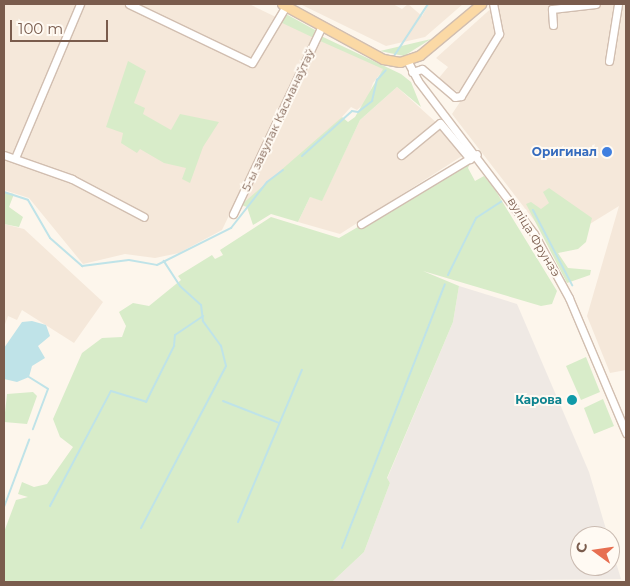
<!DOCTYPE html>
<html>
<head>
<meta charset="utf-8">
<style>
	body { margin:0 }
	#map { position:relative; width:630px; height:586px; overflow:hidden; background:#fdf6ec; font-family:Montserrat,sans-serif }
	div>[style] { position:absolute }
	.residential>* { inset:0; background:#f5e8da }
	.industrial>* { inset:0; background:#efe9e4 }
	.green>* { inset:0; background:#d8ecc9 }
	.water>* { inset:0; background:#bfe3e8 }
	.stream>* { height:2px; margin:-1px; padding:0 1px; transform-origin:1px; border-radius:1px; background:#bfe3e8 }
	.roads { filter:drop-shadow(1px 0 #d1beb0) drop-shadow(-1px 0 #d1beb0) drop-shadow(0 1px #d1beb0) drop-shadow(0 -1px #d1beb0) }
	.minor>* { height:7px; margin:-3.5px; padding:0 3.5px; transform-origin:3.5px; border-radius:3.5px; background:#fff }
	.major>* { height:9px; margin:-4.5px; padding:0 4.5px; transform-origin:4.5px; border-radius:4.5px; background:#fbd9a5 }
	.dots>* { width:14px; height:14px; translate:-50% -50%; box-sizing:border-box; border:2px solid #fffaf3; border-radius:50% }
	span { translate:-50% -50%; white-space:nowrap; text-align:center; line-height:1.15; -webkit-text-stroke:4px #fffaf3; paint-order:stroke }
	.street-label { font-size:12px; color:#7a5c4d }
	.shop-label { font-size:12px; color:#366cbe; font-weight:700 }
	.right { translate:-100% -50%; text-align:right }
	.culture-label { font-size:12px; color:#0d838f; font-weight:700 }
	.frame { position:absolute; inset:0; border:5px solid #7a5c4d; pointer-events:none }
	.north { position:absolute; left:570px; top:526px; width:50px; height:50px; box-sizing:border-box; background:#fffaf3; border:1px solid #cabbb1; border-radius:50%; rotate:284deg; font-size:14px; font-weight:700; line-height:20px; text-align:center; color:#7a5c4d }
	.north::after { content:''; display:block; margin:auto; width:18px; height:22px; background:#e76f51; clip-path:polygon(50% 0,100% 100%,50% 72%,0 100%) }
	.scale { position:absolute; left:10px; top:20px; width:98px; height:22px; box-sizing:border-box; border:2px solid #7a5c4d; border-top:0; padding-left:6px; font-size:15px; line-height:18px; white-space:nowrap; color:#7a5c4d; -webkit-text-stroke:4px #fffaf3; paint-order:stroke }
</style>
</head>
<body>
<div id="map">
	<div class="residential">
		<div style="clip-path:polygon(4px 4px,249px 4px,384px 69px,373px 83px,367px 101px,357px 110px,351px 107px,320px 141px,241px 205px,235px 203px,222px 230px,179px 253px,155px 258px,125px 254px,83px 264px,29px 198px,4px 190px)"></div>
		<div style="clip-path:polygon(300px 4px,393px 4px,402px 9px,408px 4px,422px 16px,429px 4px,463px 4px,425px 37px,386px 46px)"></div>
		<div style="clip-path:polygon(496px 4px,626px 4px,626px 370px,610px 373px,587px 316px,619px 206px,554px 246px,452px 114px,464px 96px,438px 79px,448px 67px,436px 58px)"></div>
		<div style="clip-path:polygon(397px 87px,439px 125px,462px 156px,340px 234px,298px 222px,310px 197px,322px 200px,360px 120px)"></div>
		<div style="clip-path:polygon(4px 224px,24px 229px,103px 302px,74px 343px,22px 310px,17px 320px,8px 316px,4px 327px)"></div>
	</div>
	<div class="industrial">
		<div style="clip-path:polygon(459px 286px,517px 304px,589px 472px,608px 536px,580px 536px,580px 566px,610px 566px,610px 543px,621px 579px,332px 582px,364px 552px,390px 483px,387px 479px,453px 322px)"></div>
	</div>
	<div class="green">
		<div style="clip-path:polygon(286px 14px,315px 30px,314px 38px,280px 22px)"></div>
		<div style="clip-path:polygon(321px 36px,401px 74px,411px 82px,421px 107px,397px 87px,360px 120px,322px 201px,310px 197px,298px 222px,271px 214px,253px 225px,247px 207px,241px 205px,342px 117px,348px 122px,355px 117px,383px 69px,318px 40px)"></div>
		<div style="clip-path:polygon(431px 39px,404px 56px,380px 51px)"></div>
		<div style="clip-path:polygon(128px 61px,146px 71px,134px 103px,145px 108px,143px 114px,171px 130px,180px 114px,219px 122px,203px 147px,190px 183px,182px 179px,186px 168px,164px 163px,140px 149px,137px 153px,121px 143px,123px 133px,106px 127px)"></div>
		<div style="clip-path:polygon(471px 161px,468px 168px,475px 181px,484px 176px,494px 188px,557px 291px,552px 304px,541px 306px,423px 271px,459px 286px,453px 322px,387px 478px,390px 483px,364px 552px,332px 582px,4px 582px,4px 532px,16px 500px,28px 497px,18px 494px,22px 482px,34px 487px,47px 484px,73px 447px,60px 437px,53px 419px,82px 353px,102px 338px,122px 337px,126px 326px,119px 312px,133px 303px,149px 306px,181px 280px,178px 276px,212px 255px,215px 259px,223px 255px,220px 250px,271px 217px,339px 238px)"></div>
		<div style="clip-path:polygon(549px 188px,592px 218px,586px 242px,578px 249px,558px 253px,568px 268px,591px 270px,590px 275px,567px 283px,526px 204px,531px 202px,541px 209px,549px 203px,543px 192px)"></div>
		<div style="clip-path:polygon(4px 192px,14px 194px,9px 207px,23px 217px,19px 227px,4px 224px)"></div>
		<div style="clip-path:polygon(586px 357px,600px 392px,581px 400px,566px 366px)"></div>
		<div style="clip-path:polygon(33px 392px,37px 396px,27px 424px,4px 422px,7px 394px)"></div>
		<div style="clip-path:polygon(603px 399px,614px 426px,594px 434px,584px 408px)"></div>
	</div>
	<div class="water">
		<div style="clip-path:polygon(32px 321px,46px 325px,50px 336px,38px 346px,45px 358px,32px 366px,29px 377px,17px 382px,4px 379px,4px 348px,22px 322px)"></div>
	</div>
	<div class="stream">
		<div style="left:394px;top:56px;width:62px;rotate:-56.8deg"></div>
		<div style="left:302px;top:156px;width:67px;rotate:-42deg"></div>
		<div style="left:352px;top:111px;width:6px;rotate:9deg"></div>
		<div style="left:358px;top:112px;width:18px;rotate:-38deg"></div>
		<div style="left:372px;top:101px;width:22px;rotate:-77deg"></div>
		<div style="left:377px;top:80px;width:13px;rotate:-48deg"></div>
		<div style="left:4px;top:192px;width:25px;rotate:18deg"></div>
		<div style="left:28px;top:200px;width:44px;rotate:59.9deg"></div>
		<div style="left:50px;top:238px;width:43px;rotate:41.2deg"></div>
		<div style="left:82px;top:266px;width:47px;rotate:-7.3deg"></div>
		<div style="left:129px;top:260px;width:28px;rotate:10deg"></div>
		<div style="left:157px;top:265px;width:83px;rotate:-26.6deg"></div>
		<div style="left:231px;top:228px;width:58px;rotate:-52deg"></div>
		<div style="left:267px;top:182px;width:20px;rotate:-37deg"></div>
		<div style="left:533px;top:210px;width:85px;rotate:62.5deg"></div>
		<div style="left:448px;top:275px;width:64px;rotate:-63.8deg"></div>
		<div style="left:476px;top:218px;width:30px;rotate:-33deg"></div>
		<div style="left:29px;top:377px;width:22px;rotate:32deg"></div>
		<div style="left:48px;top:389px;width:43px;rotate:110.6deg"></div>
		<div style="left:223px;top:401px;width:60px;rotate:21.4deg"></div>
		<div style="left:50px;top:506px;width:130px;rotate:-62.1deg"></div>
		<div style="left:111px;top:391px;width:37px;rotate:17deg"></div>
		<div style="left:146px;top:402px;width:63px;rotate:-63.4deg"></div>
		<div style="left:174px;top:346px;width:11px;rotate:-85deg"></div>
		<div style="left:175px;top:335px;width:34px;rotate:-34deg"></div>
		<div style="left:4px;top:507px;width:72px;rotate:-69.5deg"></div>
		<div style="left:238px;top:522px;width:165px;rotate:-67.2deg"></div>
		<div style="left:141px;top:528px;width:183px;rotate:-62.3deg"></div>
		<div style="left:226px;top:366px;width:21px;rotate:-104deg"></div>
		<div style="left:221px;top:346px;width:31px;rotate:-126deg"></div>
		<div style="left:203px;top:321px;width:16px;rotate:-97deg"></div>
		<div style="left:201px;top:305px;width:28px;rotate:-138deg"></div>
		<div style="left:180px;top:286px;width:30px;rotate:-123deg"></div>
		<div style="left:342px;top:548px;width:283px;rotate:-68.7deg"></div>
	</div>
	<div class="roads">
		<div class="minor">
			<div style="left:129px;top:4px;width:136px;rotate:25.6deg"></div>
			<div style="left:252px;top:63px;width:66px;rotate:-59.2deg"></div>
			<div style="left:553px;top:25px;width:16px;rotate:-94deg"></div>
			<div style="left:552px;top:9px;width:44px;rotate:-6.5deg"></div>
			<div style="left:609px;top:61px;width:58px;rotate:-81deg"></div>
			<div style="left:408px;top:62px;width:21px;rotate:62deg"></div>
			<div style="left:418px;top:81px;width:192px;rotate:52.8deg"></div>
			<div style="left:534px;top:234px;width:73px;rotate:61.3deg"></div>
			<div style="left:569px;top:298px;width:147px;rotate:67.1deg"></div>
			<div style="left:412px;top:72px;width:10px;rotate:-17deg"></div>
			<div style="left:422px;top:69px;width:43px;rotate:40.3deg"></div>
			<div style="left:455px;top:97px;width:6px;rotate:-9deg"></div>
			<div style="left:461px;top:96px;width:73px;rotate:-58.5deg"></div>
			<div style="left:499px;top:34px;width:31px;rotate:-101deg"></div>
			<div style="left:4px;top:155px;width:72px;rotate:19.4deg"></div>
			<div style="left:72px;top:179px;width:81px;rotate:27.8deg"></div>
			<div style="left:401px;top:155px;width:50px;rotate:-39.4deg"></div>
			<div style="left:440px;top:123px;width:47px;rotate:50.2deg"></div>
			<div style="left:15px;top:158px;width:167px;rotate:-67.1deg"></div>
			<div style="left:233px;top:214px;width:208px;rotate:-64.7deg"></div>
			<div style="left:361px;top:224px;width:135px;rotate:-31.1deg"></div>
		</div>
		<div class="major">
			<div style="left:282px;top:4px;width:115px;rotate:28.6deg"></div>
			<div style="left:383px;top:59px;width:17px;rotate:10deg"></div>
			<div style="left:400px;top:62px;width:21px;rotate:-19deg"></div>
			<div style="left:420px;top:55px;width:80px;rotate:-39.9deg"></div>
		</div>
	</div>
	<div class="dots">
		<div style="left:607px;top:152px;background:#3f7fe0"></div>
		<div style="left:572px;top:400px;background:#0f9aa8"></div>
	</div>
	<div class="street-label">
		<span style="left:278px;top:120px;rotate:-65deg">5-ы завулак Касманаўтаў</span>
		<span style="left:534px;top:237px;rotate:59deg">вуліца Фрунзэ</span>
	</div>
	<div class="shop-label">
		<span class="right" style="left:597px;top:152px">Оригинал</span>
	</div>
	<div class="culture-label">
		<span class="right" style="left:562px;top:400px">Карова</span>
	</div>
	<div class="frame"></div>
	<div class="north">С</div>
	<div class="scale">100 m</div>
</div>
</body>
</html>
